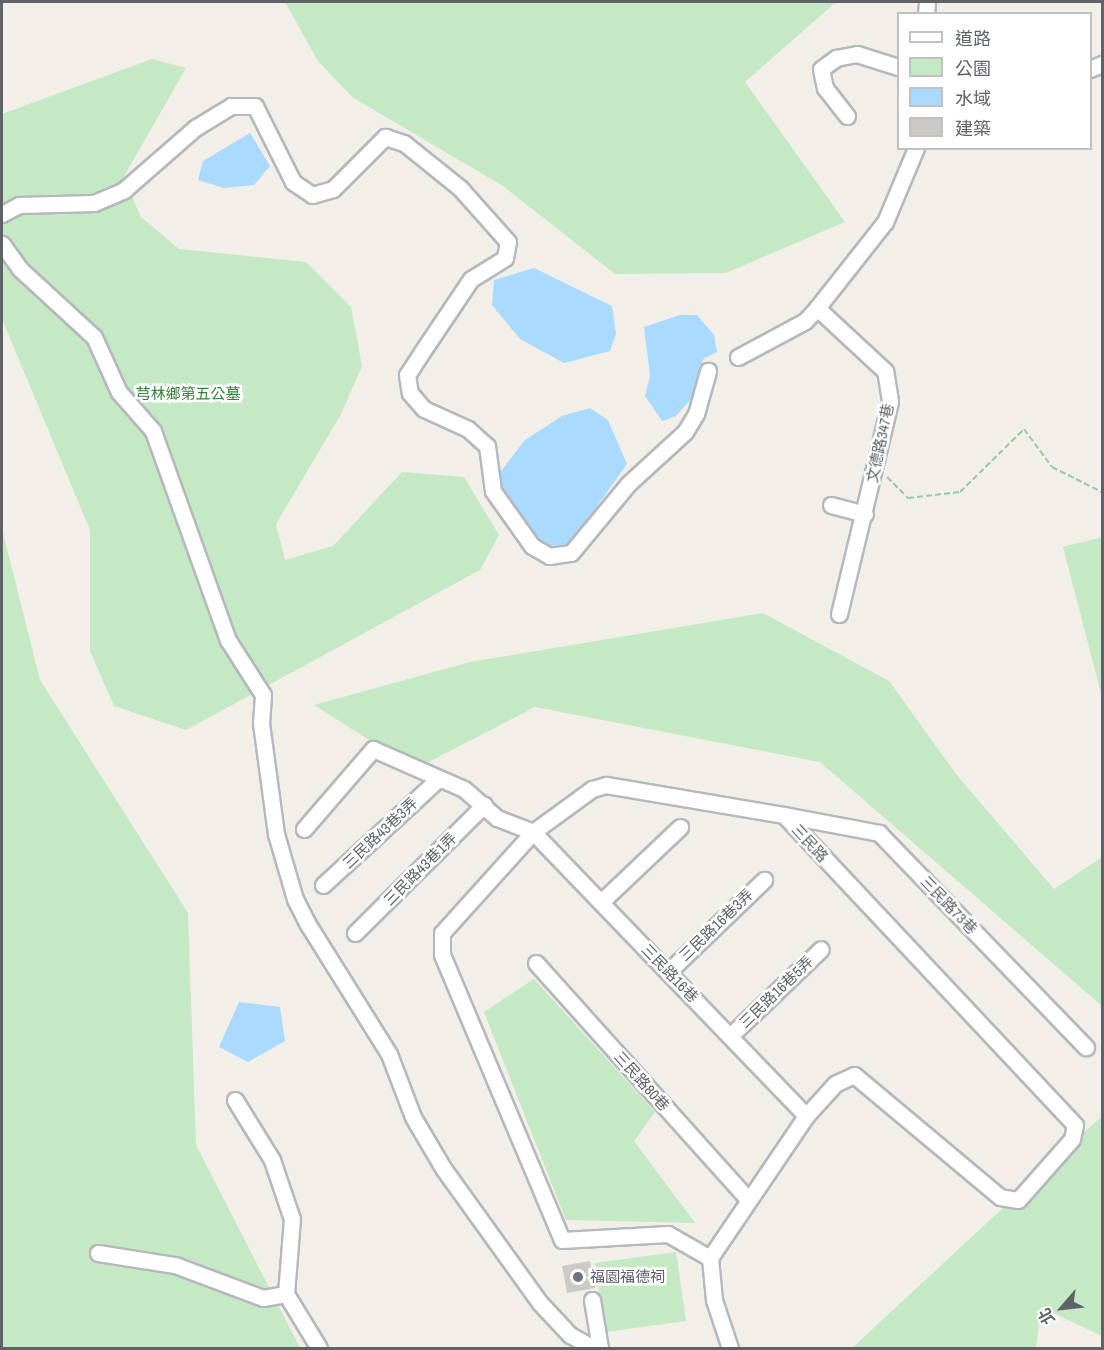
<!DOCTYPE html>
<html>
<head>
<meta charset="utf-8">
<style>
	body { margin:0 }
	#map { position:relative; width:1104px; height:1350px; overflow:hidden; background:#f1efe8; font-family:"Archivo Narrow","Noto Sans TC",sans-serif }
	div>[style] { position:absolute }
	.green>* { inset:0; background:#c5e8c5 }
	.water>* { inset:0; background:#aadaff }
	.building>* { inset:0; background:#cccac5 }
	.path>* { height:2px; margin-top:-1px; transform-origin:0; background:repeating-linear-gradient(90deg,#9cc7a9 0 6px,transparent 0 9px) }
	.roads { filter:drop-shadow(2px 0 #b5b8bc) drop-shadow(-2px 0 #b5b8bc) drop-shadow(0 2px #b5b8bc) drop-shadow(0 -2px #b5b8bc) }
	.minor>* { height:15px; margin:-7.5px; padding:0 7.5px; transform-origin:7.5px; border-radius:7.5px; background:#fff }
	.dots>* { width:16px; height:16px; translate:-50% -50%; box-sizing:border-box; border:3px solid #fff; border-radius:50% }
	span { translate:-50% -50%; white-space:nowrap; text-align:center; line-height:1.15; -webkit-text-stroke:5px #fff; paint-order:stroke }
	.park-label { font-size:15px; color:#348238 }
	.street-label { font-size:15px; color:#5f6368 }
	.worship-label { font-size:15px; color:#5b616d }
	.left { translate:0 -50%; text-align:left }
	.frame { position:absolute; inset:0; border:3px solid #5f6368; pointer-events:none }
	.legend { position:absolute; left:897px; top:12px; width:195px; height:138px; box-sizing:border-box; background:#fff; border:2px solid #bfc1c3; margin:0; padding:8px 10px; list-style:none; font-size:18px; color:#5f6368 }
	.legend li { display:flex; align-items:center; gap:12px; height:30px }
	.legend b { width:30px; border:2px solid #bfc1c3 }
	.north { position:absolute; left:1032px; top:1278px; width:60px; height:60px; -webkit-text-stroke:4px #fff; paint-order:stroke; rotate:242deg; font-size:16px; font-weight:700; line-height:24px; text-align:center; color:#5f6368 }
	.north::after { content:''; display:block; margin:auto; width:21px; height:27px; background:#5f6368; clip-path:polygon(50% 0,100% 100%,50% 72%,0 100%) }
</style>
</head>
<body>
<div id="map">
	<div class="green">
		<div style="clip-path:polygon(285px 2px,836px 2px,745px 82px,845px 222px,726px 273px,615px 274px,503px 186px,352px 97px,318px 61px)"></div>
		<div style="clip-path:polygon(152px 59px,186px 68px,123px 178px,141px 217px,179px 249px,306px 262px,351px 307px,362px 366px,341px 414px,276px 524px,285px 560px,333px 546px,402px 472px,464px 477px,499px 535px,480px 570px,186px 730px,114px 706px,90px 651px,90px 530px,2px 319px,2px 114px)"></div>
		<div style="clip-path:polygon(2px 529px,40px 680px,188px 913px,196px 1145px,300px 1348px,2px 1348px)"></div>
		<div style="clip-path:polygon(1102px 537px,1102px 697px,1063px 547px)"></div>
		<div style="clip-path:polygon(763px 613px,889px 681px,956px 774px,1054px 889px,1102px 857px,1102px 1006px,820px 762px,535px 707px,415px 769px,314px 705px,470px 662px)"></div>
		<div style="clip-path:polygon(534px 979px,655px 1112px,634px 1141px,695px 1223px,566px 1220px,484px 1012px)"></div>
		<div style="clip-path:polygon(1102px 1116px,1102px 1336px,1041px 1307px,1036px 1348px,852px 1348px)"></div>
		<div style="clip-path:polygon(676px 1252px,686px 1321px,605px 1332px,595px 1263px)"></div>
	</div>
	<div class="water">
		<div style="clip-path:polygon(250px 133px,270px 166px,254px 185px,224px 188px,198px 180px,203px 161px)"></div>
		<div style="clip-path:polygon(534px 268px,612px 306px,616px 334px,610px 351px,564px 363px,520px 339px,492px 305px,494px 280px)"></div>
		<div style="clip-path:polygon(680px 315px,697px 315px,714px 335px,717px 352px,703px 359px,691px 399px,676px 416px,662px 421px,645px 396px,650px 376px,644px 327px)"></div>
		<div style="clip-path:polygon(590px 408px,608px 420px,627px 464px,570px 544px,537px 547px,496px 490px,498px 475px,525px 440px,562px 416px)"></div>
		<div style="clip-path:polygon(239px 1002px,280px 1007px,285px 1041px,248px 1062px,219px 1047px)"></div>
	</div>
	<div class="building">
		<div style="clip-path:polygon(590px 1261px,595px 1288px,567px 1293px,562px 1266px)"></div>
	</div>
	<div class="path">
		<div style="left:887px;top:477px;width:30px;rotate:45deg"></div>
		<div style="left:908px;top:498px;width:52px;rotate:-6.6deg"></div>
		<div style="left:960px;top:492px;width:90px;rotate:-44.5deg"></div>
		<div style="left:1024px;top:429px;width:47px;rotate:53.6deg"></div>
		<div style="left:1052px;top:467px;width:56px;rotate:26.6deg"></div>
	</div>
	<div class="roads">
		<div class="minor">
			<div style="left:926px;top:14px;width:12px;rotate:-85deg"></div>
			<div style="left:1090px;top:69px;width:13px;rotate:-23deg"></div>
			<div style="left:847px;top:116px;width:36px;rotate:-128deg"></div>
			<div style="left:825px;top:88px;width:19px;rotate:-102deg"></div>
			<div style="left:821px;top:69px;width:19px;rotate:-36deg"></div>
			<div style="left:836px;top:58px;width:21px;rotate:-11deg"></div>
			<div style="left:857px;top:54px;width:43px;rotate:17.6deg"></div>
			<div style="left:2px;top:214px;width:19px;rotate:-28deg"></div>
			<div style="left:19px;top:205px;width:75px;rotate:-1.5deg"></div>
			<div style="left:94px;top:203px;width:33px;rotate:-23deg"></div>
			<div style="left:124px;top:190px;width:94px;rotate:-41.1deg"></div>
			<div style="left:195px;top:128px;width:42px;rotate:-31.4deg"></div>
			<div style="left:231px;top:106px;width:24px"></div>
			<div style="left:255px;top:106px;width:85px;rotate:63.4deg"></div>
			<div style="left:293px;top:182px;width:23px;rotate:34deg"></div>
			<div style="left:312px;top:195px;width:22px;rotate:-16deg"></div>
			<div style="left:333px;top:189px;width:74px;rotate:-45deg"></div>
			<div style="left:385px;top:137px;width:20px;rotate:18deg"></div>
			<div style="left:404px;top:143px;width:72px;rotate:38.8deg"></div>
			<div style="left:460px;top:188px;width:72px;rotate:48.4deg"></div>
			<div style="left:508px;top:242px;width:16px;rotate:101deg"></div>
			<div style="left:505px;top:258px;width:40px;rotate:148deg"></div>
			<div style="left:471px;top:279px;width:88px;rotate:123.9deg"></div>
			<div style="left:422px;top:352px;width:27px;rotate:123deg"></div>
			<div style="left:407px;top:375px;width:18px;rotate:81deg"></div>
			<div style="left:410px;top:393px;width:21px;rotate:49deg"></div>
			<div style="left:424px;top:409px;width:48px;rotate:24.4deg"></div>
			<div style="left:468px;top:429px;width:25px;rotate:42deg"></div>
			<div style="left:487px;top:446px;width:45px;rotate:82.4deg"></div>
			<div style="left:493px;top:491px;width:67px;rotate:54.7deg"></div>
			<div style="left:532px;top:546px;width:20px;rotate:30deg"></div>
			<div style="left:549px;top:556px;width:22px;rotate:-8deg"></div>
			<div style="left:571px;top:553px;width:89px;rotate:-50.4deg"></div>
			<div style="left:628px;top:484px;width:77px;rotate:-42.4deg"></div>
			<div style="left:685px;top:432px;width:21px;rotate:-59deg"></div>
			<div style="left:696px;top:414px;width:45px;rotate:-74.4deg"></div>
			<div style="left:2px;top:244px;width:31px;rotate:54deg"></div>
			<div style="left:20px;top:269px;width:100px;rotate:42.6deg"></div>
			<div style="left:94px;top:337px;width:60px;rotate:65.6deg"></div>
			<div style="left:119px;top:392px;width:52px;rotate:48.9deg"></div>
			<div style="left:153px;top:431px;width:222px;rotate:70.3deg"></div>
			<div style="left:228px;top:640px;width:65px;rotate:57.5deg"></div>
			<div style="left:263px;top:695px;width:28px;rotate:94deg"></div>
			<div style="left:261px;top:723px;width:112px;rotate:82.3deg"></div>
			<div style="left:276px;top:834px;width:68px;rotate:73.7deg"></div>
			<div style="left:295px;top:899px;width:30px;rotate:63deg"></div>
			<div style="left:309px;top:926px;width:151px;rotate:58deg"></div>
			<div style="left:389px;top:1054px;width:67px;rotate:69.1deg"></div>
			<div style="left:413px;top:1117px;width:59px;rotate:59.5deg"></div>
			<div style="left:443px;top:1168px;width:166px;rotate:54.3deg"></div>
			<div style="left:540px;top:1303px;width:44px;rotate:46.8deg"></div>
			<div style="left:570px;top:1335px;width:26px;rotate:29deg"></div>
			<div style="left:738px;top:357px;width:76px;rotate:-28.2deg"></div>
			<div style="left:805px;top:321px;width:18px;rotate:-47deg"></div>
			<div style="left:831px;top:505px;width:35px;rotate:15deg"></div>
			<div style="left:839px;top:614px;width:219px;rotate:-76.5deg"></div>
			<div style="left:890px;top:401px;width:30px;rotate:-99deg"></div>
			<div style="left:885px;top:371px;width:93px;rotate:-137.2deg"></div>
			<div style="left:817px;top:308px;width:110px;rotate:-51.7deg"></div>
			<div style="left:885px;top:222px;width:80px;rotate:-67.3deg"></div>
			<div style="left:784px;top:815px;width:97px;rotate:10.7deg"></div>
			<div style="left:879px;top:833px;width:298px;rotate:46deg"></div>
			<div style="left:304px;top:829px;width:106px;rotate:-49.2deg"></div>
			<div style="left:373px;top:749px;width:99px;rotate:23.7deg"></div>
			<div style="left:464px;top:789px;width:44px;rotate:41.3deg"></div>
			<div style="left:497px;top:818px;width:39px;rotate:21deg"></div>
			<div style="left:533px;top:832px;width:394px;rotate:46.1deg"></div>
			<div style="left:323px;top:885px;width:154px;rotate:-42.6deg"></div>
			<div style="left:601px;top:902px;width:109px;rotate:-43.5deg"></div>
			<div style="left:355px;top:933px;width:182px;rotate:-44.8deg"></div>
			<div style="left:536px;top:963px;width:317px;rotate:48.1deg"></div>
			<div style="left:669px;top:971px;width:132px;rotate:-43.8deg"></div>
			<div style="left:731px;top:1035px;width:124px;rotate:-43.7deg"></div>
			<div style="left:235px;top:1100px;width:70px;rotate:58.3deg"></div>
			<div style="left:272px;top:1160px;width:62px;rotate:71.3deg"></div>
			<div style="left:292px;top:1219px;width:75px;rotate:94.6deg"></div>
			<div style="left:286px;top:1294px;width:63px;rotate:58.6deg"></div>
			<div style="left:98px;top:1253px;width:78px;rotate:8.9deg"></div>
			<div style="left:175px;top:1265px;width:94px;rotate:20.6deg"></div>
			<div style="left:263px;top:1298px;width:23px;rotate:-10deg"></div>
			<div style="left:710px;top:1258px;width:48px;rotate:-150.3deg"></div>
			<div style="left:668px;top:1234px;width:106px;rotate:176.8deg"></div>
			<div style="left:562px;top:1240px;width:310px;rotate:-112.8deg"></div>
			<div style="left:442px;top:954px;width:21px;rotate:-90deg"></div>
			<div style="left:442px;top:933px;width:136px;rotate:-48deg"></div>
			<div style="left:533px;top:832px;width:73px;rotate:-36.1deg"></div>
			<div style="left:592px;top:789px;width:15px;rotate:-16deg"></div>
			<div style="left:606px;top:785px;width:181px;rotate:9.6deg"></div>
			<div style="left:784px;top:815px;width:425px;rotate:46.8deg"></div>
			<div style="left:1075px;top:1125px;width:14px;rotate:102deg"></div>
			<div style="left:1072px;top:1139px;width:81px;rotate:131.5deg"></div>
			<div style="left:1018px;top:1200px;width:18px;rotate:-171deg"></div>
			<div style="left:1000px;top:1197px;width:190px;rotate:-140.1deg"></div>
			<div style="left:854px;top:1075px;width:21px;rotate:155deg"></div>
			<div style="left:835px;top:1084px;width:43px;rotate:132.2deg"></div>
			<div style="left:806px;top:1116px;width:171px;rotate:124.1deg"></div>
			<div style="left:710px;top:1258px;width:42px;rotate:84.6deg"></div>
			<div style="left:714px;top:1300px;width:51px;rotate:71.6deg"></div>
			<div style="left:592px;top:1300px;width:49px;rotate:80.5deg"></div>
		</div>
	</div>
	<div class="dots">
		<div style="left:578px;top:1277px;background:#6b7280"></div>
	</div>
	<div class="park-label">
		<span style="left:188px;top:394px">芎林鄉第五公墓</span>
	</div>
	<div class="street-label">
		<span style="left:880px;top:443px;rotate:-78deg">文德路347巷</span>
		<span style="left:380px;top:833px;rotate:-43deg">三民路43巷3弄</span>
		<span style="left:810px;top:843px;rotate:47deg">三民路</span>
		<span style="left:420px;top:869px;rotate:-45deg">三民路43巷1弄</span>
		<span style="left:949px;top:905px;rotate:46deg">三民路73巷</span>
		<span style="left:716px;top:925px;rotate:-44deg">三民路16巷3弄</span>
		<span style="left:670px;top:973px;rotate:46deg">三民路16巷</span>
		<span style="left:776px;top:992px;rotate:-44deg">三民路16巷5弄</span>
		<span style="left:642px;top:1081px;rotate:48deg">三民路80巷</span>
	</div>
	<div class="worship-label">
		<span class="left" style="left:590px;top:1277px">福園福德祠</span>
	</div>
	<div class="frame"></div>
	<ul class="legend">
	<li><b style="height:8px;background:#fff"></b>道路</li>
	<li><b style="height:16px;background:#c5e8c5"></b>公園</li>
	<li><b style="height:16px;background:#aadaff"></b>水域</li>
	<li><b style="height:16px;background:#cccac5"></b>建築</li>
	</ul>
	<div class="north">北</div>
</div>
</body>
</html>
